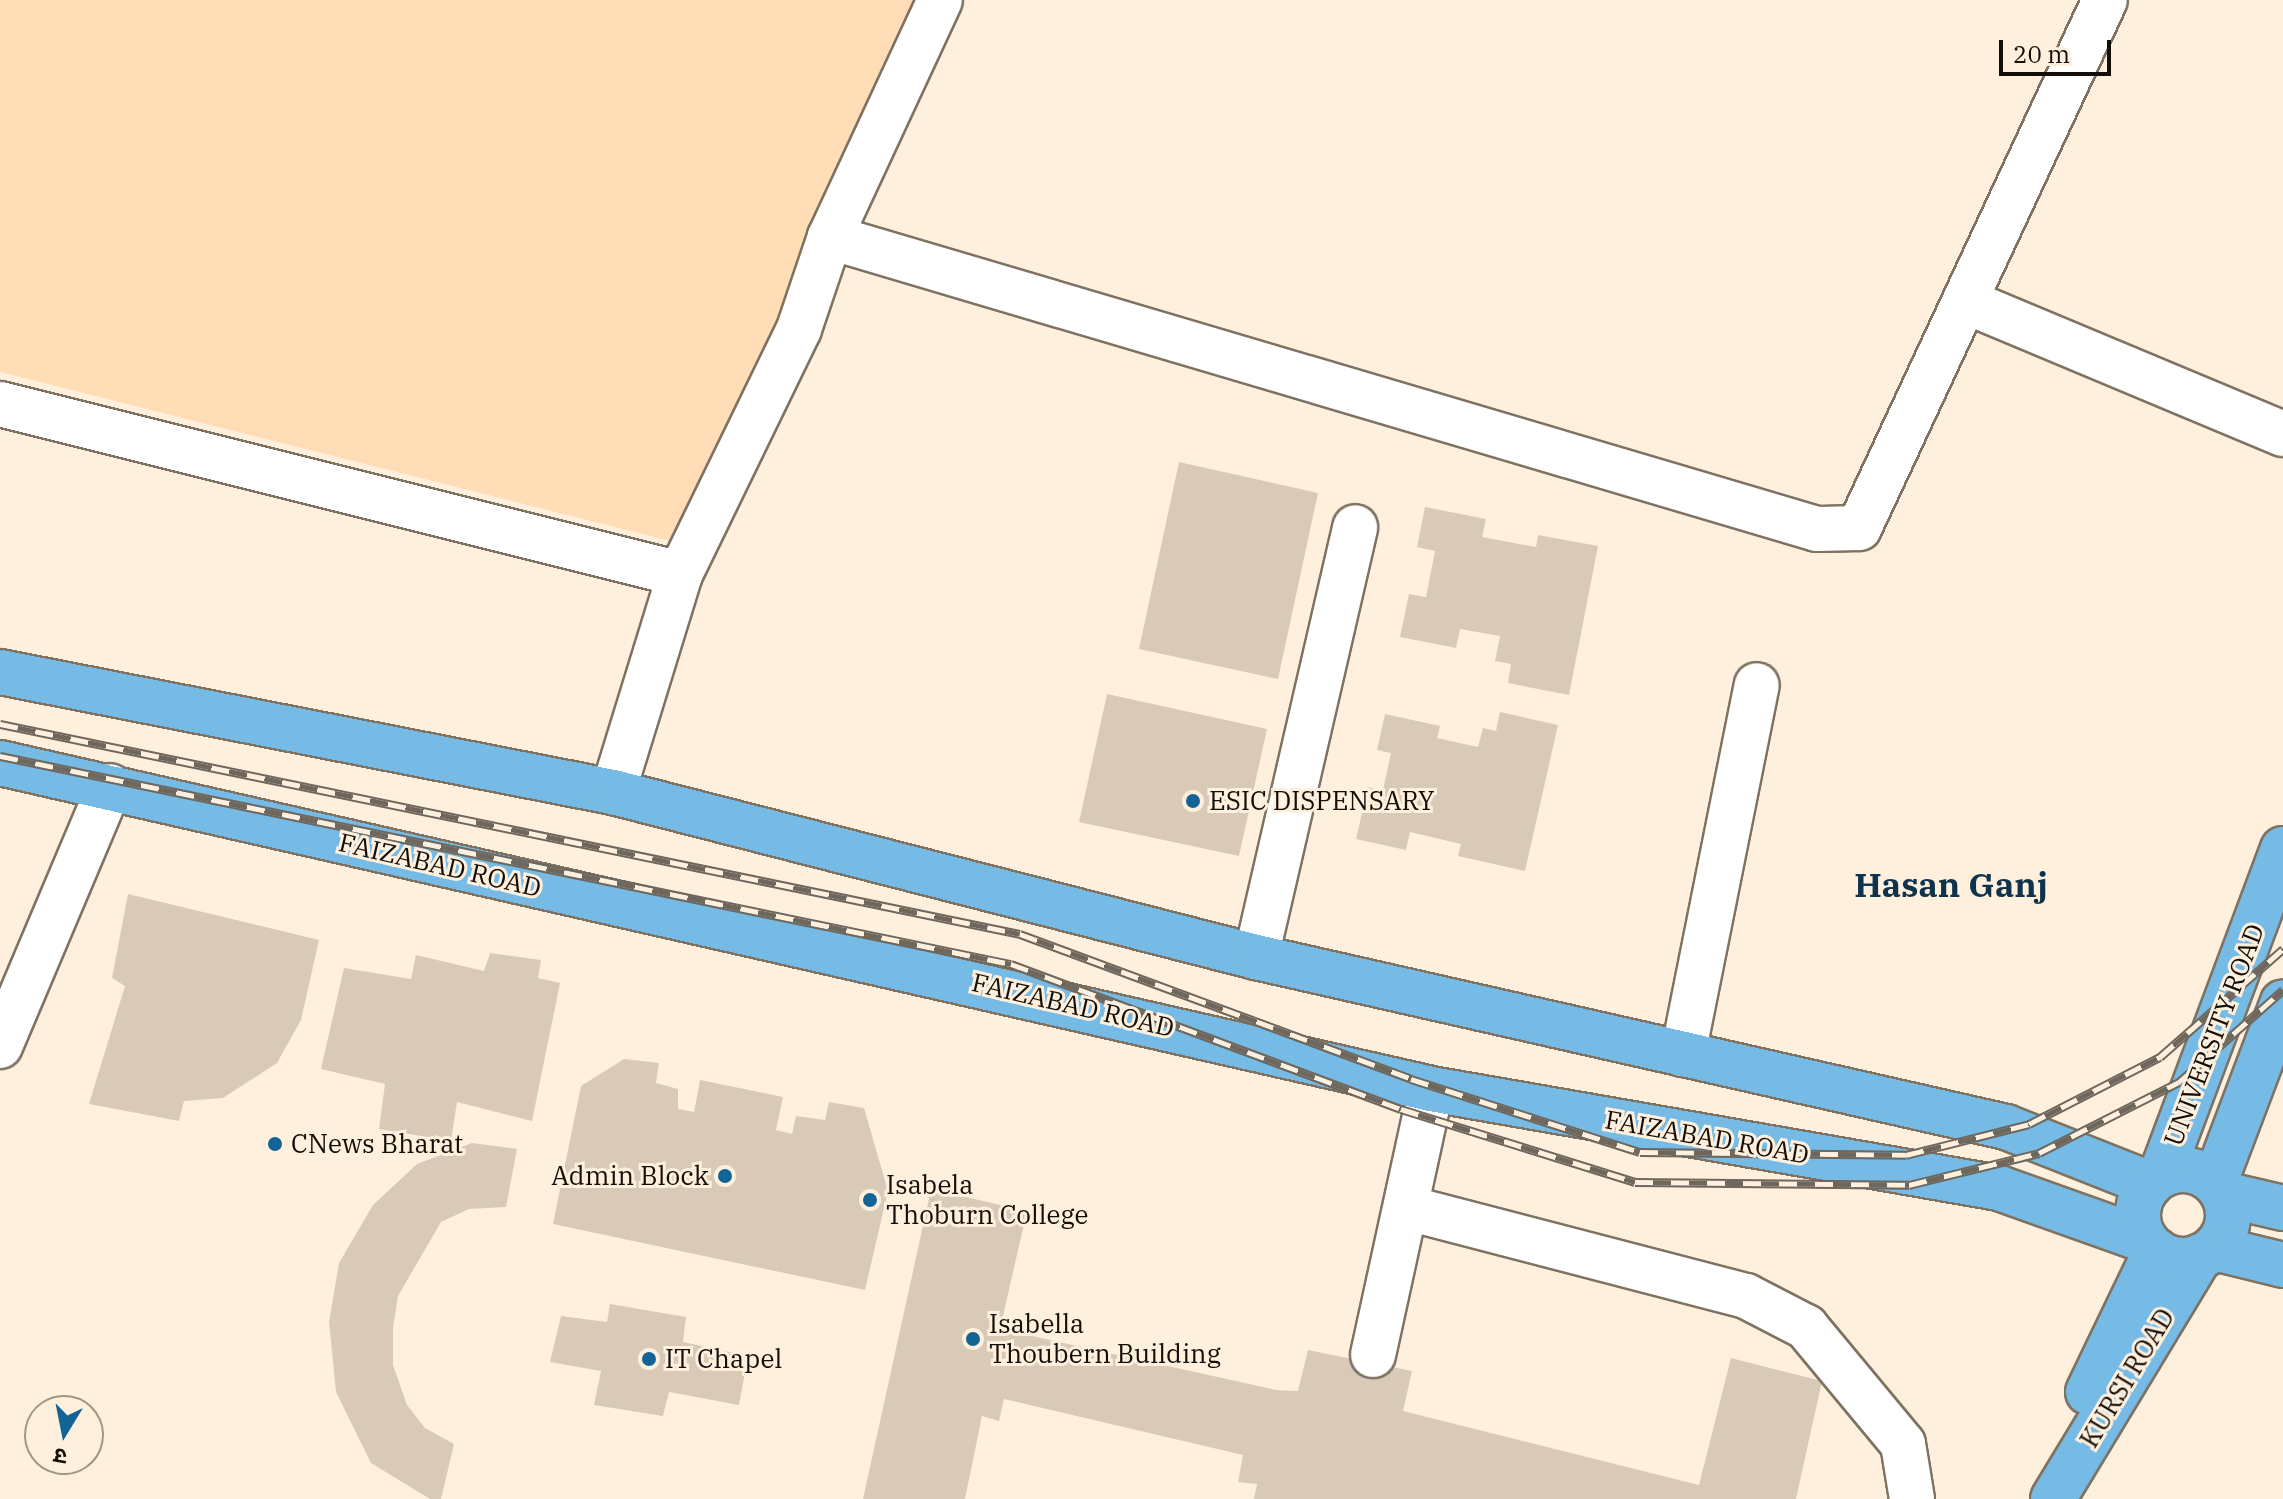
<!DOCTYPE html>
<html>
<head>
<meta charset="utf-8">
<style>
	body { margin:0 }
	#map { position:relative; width:2283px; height:1499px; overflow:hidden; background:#fff0de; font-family:"IBM Plex Serif","Noto Sans Devanagari",serif }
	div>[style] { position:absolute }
	.green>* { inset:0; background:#ffdeb7 }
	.building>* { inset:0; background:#d9cab8 }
	.roads { filter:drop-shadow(2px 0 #7f7262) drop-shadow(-2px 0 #7f7262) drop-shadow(0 2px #7f7262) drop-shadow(0 -2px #7f7262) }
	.minor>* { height:44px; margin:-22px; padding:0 22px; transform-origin:22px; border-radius:22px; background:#fff }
	.major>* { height:44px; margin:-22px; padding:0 22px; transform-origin:22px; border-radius:22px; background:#75bbe5 }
	.major>.ring { margin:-22px; padding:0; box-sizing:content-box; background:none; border:44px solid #75bbe5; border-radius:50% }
	.rail>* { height:9px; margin-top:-4.5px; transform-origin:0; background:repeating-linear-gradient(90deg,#fff0de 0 18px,#70675c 0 36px); box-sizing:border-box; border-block:2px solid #70675c }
	.dots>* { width:22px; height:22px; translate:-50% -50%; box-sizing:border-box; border:4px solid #fff0de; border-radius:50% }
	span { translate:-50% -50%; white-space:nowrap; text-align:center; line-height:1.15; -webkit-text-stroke:6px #fff0de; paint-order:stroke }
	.poi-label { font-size:26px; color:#130e08 }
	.left { translate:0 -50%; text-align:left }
	.right { translate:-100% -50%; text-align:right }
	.street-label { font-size:26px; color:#130e08 }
	.district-label { font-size:34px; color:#0f334c; font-weight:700 }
	.north { position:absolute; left:24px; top:1395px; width:80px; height:80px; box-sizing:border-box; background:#fff0de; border:2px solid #a19688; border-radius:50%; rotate:190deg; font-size:22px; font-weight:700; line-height:32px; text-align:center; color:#130e08 }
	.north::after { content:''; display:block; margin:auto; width:28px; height:36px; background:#136496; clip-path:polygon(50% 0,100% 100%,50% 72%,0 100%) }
	.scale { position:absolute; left:1999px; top:40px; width:112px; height:36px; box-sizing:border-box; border:4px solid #130e08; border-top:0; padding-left:10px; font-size:24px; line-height:28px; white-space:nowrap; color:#130e08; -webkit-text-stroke:6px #fff0de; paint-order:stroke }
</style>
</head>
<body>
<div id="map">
	<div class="green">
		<div style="clip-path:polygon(0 0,946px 0,694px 547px,0 372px)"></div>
	</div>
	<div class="building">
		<div style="clip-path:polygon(1179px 462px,1318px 493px,1278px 679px,1139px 649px)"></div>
		<div style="clip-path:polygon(1425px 507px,1486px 519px,1482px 537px,1536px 547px,1538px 535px,1598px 546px,1569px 695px,1508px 683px,1511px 664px,1495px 661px,1500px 636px,1460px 629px,1456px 648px,1400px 637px,1409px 594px,1426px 597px,1435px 551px,1417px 547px)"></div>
		<div style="clip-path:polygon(1107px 694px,1267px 729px,1239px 856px,1079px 822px)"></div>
		<div style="clip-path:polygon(1500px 712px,1558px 725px,1525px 871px,1458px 856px,1461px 844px,1410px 832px,1406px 850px,1356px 839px,1368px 787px,1383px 790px,1391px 753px,1377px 750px,1385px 714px,1440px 726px,1437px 738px,1478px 747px,1483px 728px,1496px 731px)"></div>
		<div style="clip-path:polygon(128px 894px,319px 940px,301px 1020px,277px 1063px,223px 1098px,184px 1101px,179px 1121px,89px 1104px,125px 986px,112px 978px)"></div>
		<div style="clip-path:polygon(490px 953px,541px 960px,538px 978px,560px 983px,532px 1121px,457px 1102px,451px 1141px,379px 1129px,385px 1084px,321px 1069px,344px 968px,411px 979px,416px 955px,484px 971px)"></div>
		<div style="clip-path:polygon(624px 1059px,659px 1063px,656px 1083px,678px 1089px,678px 1109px,694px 1112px,700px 1080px,783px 1097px,776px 1130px,792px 1134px,796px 1116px,825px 1120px,829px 1102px,864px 1108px,888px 1191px,865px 1290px,553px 1224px,581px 1086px)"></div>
		<div style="clip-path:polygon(472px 1143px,517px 1149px,506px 1207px,469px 1209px,441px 1222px,398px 1296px,393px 1328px,393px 1365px,407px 1405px,425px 1428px,454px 1444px,441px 1499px,430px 1499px,371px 1463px,336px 1392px,329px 1322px,339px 1263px,373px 1205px,417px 1164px)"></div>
		<div style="clip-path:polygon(931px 1189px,1027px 1211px,1000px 1329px,1276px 1390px,1298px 1391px,1308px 1350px,1412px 1371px,1403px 1411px,1699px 1485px,1731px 1358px,1822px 1381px,1796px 1499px,1254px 1499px,1257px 1484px,1238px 1482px,1243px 1455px,1004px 1399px,999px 1421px,982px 1416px,965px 1499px,863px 1499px)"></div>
		<div style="clip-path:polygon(610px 1304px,686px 1317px,683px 1342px,748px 1356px,739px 1405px,669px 1392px,663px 1416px,594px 1405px,601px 1371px,550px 1362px,561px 1316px,607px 1322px)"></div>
	</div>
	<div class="roads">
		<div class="minor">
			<div style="left:830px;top:237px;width:1029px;rotate:16.48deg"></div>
			<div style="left:1817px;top:529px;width:42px;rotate:-1.4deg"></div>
			<div style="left:1859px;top:528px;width:582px;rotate:-65.02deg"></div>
			<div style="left:1965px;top:301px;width:345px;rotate:22.7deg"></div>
			<div style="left:0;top:404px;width:701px;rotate:14.04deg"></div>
			<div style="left:680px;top:574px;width:228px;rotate:107.1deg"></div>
			<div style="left:680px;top:574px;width:272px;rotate:-64.1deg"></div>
			<div style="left:799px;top:329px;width:97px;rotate:-71.4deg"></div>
			<div style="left:830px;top:237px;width:261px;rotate:-65.1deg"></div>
			<div style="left:1256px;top:957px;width:441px;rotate:-77deg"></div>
			<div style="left:0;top:1046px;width:282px;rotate:-67.1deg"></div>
			<div style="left:1683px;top:1054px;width:376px;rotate:-78.7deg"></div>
			<div style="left:1408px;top:1208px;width:349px;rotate:14.6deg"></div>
			<div style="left:1746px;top:1296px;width:68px;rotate:27.3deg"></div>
			<div style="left:1806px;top:1327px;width:152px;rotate:50.3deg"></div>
			<div style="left:1903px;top:1444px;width:56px;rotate:80.7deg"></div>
			<div style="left:1373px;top:1355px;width:272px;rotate:-77.7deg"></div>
		</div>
		<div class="major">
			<div style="left:0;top:672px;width:625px;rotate:11.08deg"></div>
			<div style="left:613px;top:792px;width:664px;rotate:14.39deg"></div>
			<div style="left:1256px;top:957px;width:769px;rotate:12.77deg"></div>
			<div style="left:2006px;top:1127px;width:155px;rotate:21.6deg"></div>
			<div style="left:0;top:763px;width:1468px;rotate:12.83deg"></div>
			<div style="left:1431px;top:1089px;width:577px;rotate:9.89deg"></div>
			<div style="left:1999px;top:1188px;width:155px;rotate:19.6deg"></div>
			<div class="ring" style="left:2138px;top:1170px;width:46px;height:46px"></div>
			<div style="left:2161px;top:1175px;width:348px;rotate:-69.5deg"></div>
			<div style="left:2215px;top:1182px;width:192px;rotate:-69.3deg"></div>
			<div style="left:2223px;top:1194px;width:62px;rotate:13.1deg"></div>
			<div style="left:2214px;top:1248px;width:71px;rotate:13.8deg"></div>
			<div style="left:2088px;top:1392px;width:157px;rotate:-64.3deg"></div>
			<div style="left:2053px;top:1499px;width:284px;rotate:-58.8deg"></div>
		</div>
	</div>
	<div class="rail">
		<div style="left:0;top:724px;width:1041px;rotate:11.63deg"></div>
		<div style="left:1020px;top:934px;width:417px;rotate:20.3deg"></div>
		<div style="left:1411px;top:1079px;width:240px;rotate:17.7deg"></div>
		<div style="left:1640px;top:1152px;width:266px;rotate:0.6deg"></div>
		<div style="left:1906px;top:1155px;width:127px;rotate:-14.1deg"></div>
		<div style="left:2029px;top:1124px;width:147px;rotate:-27.1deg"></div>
		<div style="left:2160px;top:1057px;width:164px;rotate:-41.3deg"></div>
		<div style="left:0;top:756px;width:1032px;rotate:11.63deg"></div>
		<div style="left:1011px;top:964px;width:416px;rotate:20.4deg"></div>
		<div style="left:1401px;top:1109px;width:245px;rotate:17.3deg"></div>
		<div style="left:1635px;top:1182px;width:274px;rotate:0.6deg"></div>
		<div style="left:1909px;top:1185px;width:134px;rotate:-13.8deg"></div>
		<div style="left:2039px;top:1153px;width:157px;rotate:-26.9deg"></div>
		<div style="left:2179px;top:1082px;width:139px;rotate:-41.5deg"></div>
	</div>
	<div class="dots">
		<div style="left:1193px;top:801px;background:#136496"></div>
		<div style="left:275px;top:1144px;background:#136496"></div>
		<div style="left:725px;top:1176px;background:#136496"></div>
		<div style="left:870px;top:1200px;background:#136496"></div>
		<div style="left:973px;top:1339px;background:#136496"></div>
		<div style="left:649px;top:1359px;background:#136496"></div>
	</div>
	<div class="poi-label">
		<span class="left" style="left:1209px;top:801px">ESIC DISPENSARY</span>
		<span class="left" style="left:291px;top:1144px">CNews Bharat</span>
		<span class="right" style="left:709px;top:1176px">Admin Block</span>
		<span class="left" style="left:886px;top:1200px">Isabela<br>Thoburn College</span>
		<span class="left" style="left:989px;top:1339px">Isabella<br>Thoubern Building</span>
		<span class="left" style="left:665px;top:1359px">IT Chapel</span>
	</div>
	<div class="street-label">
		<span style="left:440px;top:865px;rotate:13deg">FAIZABAD ROAD</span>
		<span style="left:1073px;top:1005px;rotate:13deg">FAIZABAD ROAD</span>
		<span style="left:2214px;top:1035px;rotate:-69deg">UNIVERSITY ROAD</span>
		<span style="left:1707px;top:1137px;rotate:10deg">FAIZABAD ROAD</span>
		<span style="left:2127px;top:1378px;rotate:-59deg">KURSI ROAD</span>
	</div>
	<div class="district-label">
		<span style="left:1951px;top:885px">Hasan Ganj</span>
	</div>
	<div class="north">उ</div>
	<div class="scale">20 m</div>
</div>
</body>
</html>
